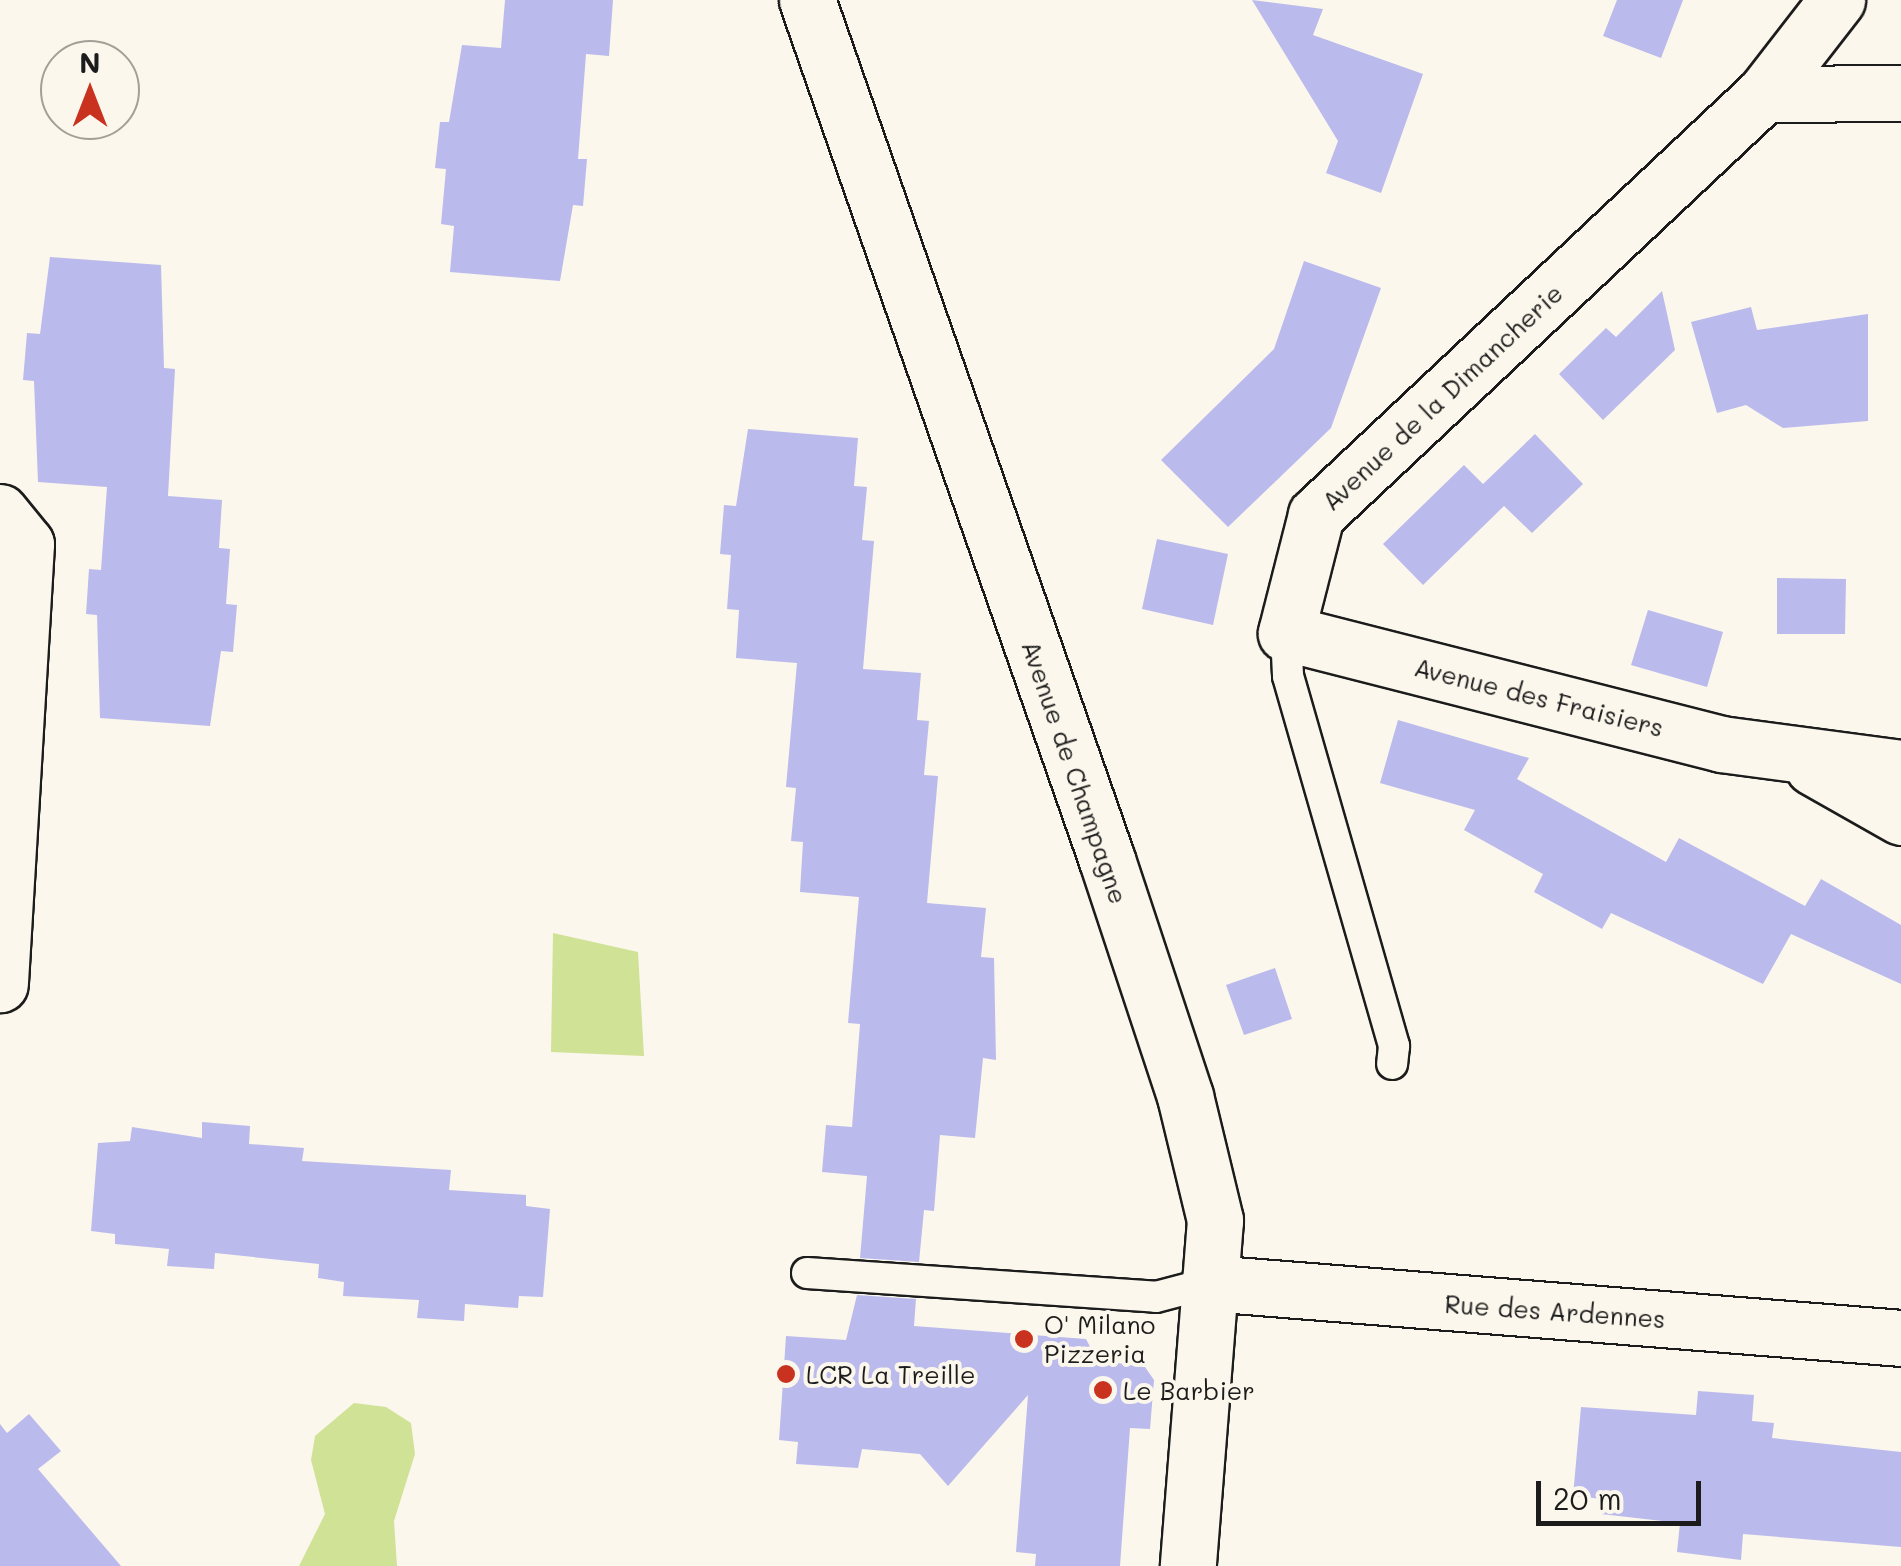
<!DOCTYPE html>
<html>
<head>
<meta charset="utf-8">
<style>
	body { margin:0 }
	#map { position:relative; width:1901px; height:1566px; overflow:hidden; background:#fbf7ec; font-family:Mali,sans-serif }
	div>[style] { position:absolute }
	.green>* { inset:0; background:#d0e296 }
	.building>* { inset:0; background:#bbbaec }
	.roads { filter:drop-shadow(2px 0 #1c1c1c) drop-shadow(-2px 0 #1c1c1c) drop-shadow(0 2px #1c1c1c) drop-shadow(0 -2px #1c1c1c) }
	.service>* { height:30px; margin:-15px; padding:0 15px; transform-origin:15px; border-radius:15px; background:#fbf7ec }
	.minor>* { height:55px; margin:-27.5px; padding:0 27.5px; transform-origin:27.5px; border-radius:27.5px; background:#fbf7ec }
	.dots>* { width:28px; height:28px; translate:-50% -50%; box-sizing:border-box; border:5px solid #fbf7ec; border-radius:50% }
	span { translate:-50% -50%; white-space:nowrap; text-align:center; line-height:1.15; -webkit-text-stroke:8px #fbf7ec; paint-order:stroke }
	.street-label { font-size:25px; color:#1c1c1c }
	.poi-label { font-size:25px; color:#1c1c1c }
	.left { translate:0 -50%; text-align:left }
	.north { position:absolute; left:40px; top:40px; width:100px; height:100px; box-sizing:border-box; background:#fbf7ec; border:2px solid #a29f99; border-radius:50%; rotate:0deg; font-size:28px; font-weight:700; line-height:40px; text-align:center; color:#1c1c1c }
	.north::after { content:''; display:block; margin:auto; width:35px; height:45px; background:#c8321e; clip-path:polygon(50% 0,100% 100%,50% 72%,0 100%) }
	.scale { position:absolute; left:1536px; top:1481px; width:165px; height:45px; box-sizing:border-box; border:5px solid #1c1c1c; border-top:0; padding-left:12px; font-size:30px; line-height:35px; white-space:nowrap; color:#1c1c1c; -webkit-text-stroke:8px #fbf7ec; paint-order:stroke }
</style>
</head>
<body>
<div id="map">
	<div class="green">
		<div style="clip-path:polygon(553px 933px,638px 952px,644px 1056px,551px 1052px)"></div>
		<div style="clip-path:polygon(354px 1403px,386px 1407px,411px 1423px,415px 1454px,394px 1521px,397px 1566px,299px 1566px,325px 1514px,311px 1460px,315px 1436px)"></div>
	</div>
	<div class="building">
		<div style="clip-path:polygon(505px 0,613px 0,609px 56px,586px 54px,578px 159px,587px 159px,583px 206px,573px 205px,560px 281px,450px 272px,454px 226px,441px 224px,446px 169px,435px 168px,440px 122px,449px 122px,462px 45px,501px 48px)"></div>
		<div style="clip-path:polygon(1252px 0,1323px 9px,1313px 35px,1423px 74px,1381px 193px,1326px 173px,1338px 141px)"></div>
		<div style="clip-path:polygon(1617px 0,1683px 0,1661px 58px,1603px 36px)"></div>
		<div style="clip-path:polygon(50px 257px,161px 265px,164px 368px,175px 369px,168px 496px,222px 500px,219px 548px,230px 549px,226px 604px,237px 605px,233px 652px,221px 651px,210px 726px,100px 718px,97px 615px,86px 614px,89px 569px,101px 570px,107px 487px,38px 482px,34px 381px,23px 380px,27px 333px,40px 334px)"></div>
		<div style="clip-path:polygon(1304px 261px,1381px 288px,1331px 428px,1228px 527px,1161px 460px,1274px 349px)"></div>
		<div style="clip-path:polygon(1662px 291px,1675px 350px,1603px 420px,1559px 374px,1606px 328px,1616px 337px)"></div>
		<div style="clip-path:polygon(1751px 307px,1757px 330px,1868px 314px,1868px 421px,1783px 428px,1746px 405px,1717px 413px,1691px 322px)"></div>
		<div style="clip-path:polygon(748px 429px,858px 438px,854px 486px,867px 487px,862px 540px,874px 541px,863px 669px,921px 673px,917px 720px,929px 721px,924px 775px,938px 776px,927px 903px,986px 908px,981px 957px,994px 958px,996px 1060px,983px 1058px,975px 1138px,940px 1135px,934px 1211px,924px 1210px,919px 1262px,860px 1258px,867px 1176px,822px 1172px,826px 1125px,852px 1127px,860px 1024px,848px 1023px,859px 897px,800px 892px,803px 842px,791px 841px,796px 788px,786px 787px,797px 663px,736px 658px,739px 610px,727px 609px,731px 555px,720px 554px,724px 505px,736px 506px)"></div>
		<div style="clip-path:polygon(1535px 434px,1583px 484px,1532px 533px,1504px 506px,1423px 585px,1383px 544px,1464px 465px,1483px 484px)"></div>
		<div style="clip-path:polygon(1157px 539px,1228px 554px,1213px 625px,1142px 609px)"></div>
		<div style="clip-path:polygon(1777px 578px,1846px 579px,1845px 634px,1777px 634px)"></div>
		<div style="clip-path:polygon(1648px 610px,1723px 632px,1707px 687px,1631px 665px)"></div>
		<div style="clip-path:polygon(1398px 720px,1529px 758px,1517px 779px,1666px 862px,1679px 838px,1805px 906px,1821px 879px,1901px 925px,1901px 984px,1791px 934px,1763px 984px,1611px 913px,1602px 929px,1534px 892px,1543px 874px,1464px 830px,1475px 810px,1380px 783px)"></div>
		<div style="clip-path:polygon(1275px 968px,1292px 1019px,1244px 1035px,1226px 985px)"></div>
		<div style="clip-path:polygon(202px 1122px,250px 1126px,249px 1144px,304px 1148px,302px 1161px,451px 1170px,449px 1190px,526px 1195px,526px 1206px,550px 1209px,543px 1297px,519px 1296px,518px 1308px,465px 1304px,464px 1321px,417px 1318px,419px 1300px,343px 1296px,344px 1282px,318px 1278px,319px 1264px,215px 1253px,214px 1269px,167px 1266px,169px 1249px,115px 1244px,115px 1234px,91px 1231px,98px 1143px,130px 1141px,132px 1127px,202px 1138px)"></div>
		<div style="clip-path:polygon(857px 1295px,916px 1299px,914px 1326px,1086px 1339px,1097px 1360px,1145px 1367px,1154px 1380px,1150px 1429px,1130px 1428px,1120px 1566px,1035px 1566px,1036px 1554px,1016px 1552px,1028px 1395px,948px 1486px,920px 1454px,862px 1449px,858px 1468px,796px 1464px,798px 1442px,779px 1440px,786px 1336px,846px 1340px)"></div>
		<div style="clip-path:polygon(1698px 1391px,1754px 1395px,1752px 1421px,1774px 1423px,1772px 1438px,1901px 1452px,1901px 1547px,1743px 1534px,1741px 1560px,1677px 1552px,1680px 1523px,1601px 1514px,1603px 1499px,1573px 1496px,1581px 1407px,1696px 1415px)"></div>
		<div style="clip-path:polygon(29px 1414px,61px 1451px,38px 1469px,121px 1566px,0 1566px,0 1424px,7px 1433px)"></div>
	</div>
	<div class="roads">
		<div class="service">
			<div style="left:1286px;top:633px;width:43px;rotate:87.3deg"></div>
			<div style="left:1288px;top:676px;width:385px;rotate:74deg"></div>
			<div style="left:1394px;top:1046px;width:18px;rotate:96deg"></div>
			<div style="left:807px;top:1273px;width:350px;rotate:3.9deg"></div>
			<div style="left:1156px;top:1297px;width:55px;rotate:-14.8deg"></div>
		</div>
		<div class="minor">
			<div style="left:807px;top:0;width:911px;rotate:70.77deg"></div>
			<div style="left:1107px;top:860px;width:249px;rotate:71.7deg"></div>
			<div style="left:1185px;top:1096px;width:128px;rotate:76.4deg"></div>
			<div style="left:1215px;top:1220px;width:347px;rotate:94.5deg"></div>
			<div style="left:1837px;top:0;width:119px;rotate:127.8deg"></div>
			<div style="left:1764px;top:94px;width:615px;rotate:136.78deg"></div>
			<div style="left:1316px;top:515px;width:122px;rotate:104.3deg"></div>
			<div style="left:1286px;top:633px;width:449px;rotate:14.3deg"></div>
			<div style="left:1721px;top:744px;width:182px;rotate:7.6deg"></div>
			<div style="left:1764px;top:94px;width:137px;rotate:-0.4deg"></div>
			<div style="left:0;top:512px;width:41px;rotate:50.9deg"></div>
			<div style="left:26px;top:544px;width:441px;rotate:93.4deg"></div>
			<div style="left:1813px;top:767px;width:101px;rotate:29.6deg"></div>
			<div style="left:1209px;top:1283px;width:694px;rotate:4.54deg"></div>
		</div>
	</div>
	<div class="dots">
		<div style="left:1024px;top:1339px;background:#c8321e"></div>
		<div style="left:786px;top:1374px;background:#c8321e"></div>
		<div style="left:1103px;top:1390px;background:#c8321e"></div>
	</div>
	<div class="street-label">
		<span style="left:1442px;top:397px;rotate:-43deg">Avenue de la Dimancherie</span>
		<span style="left:1539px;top:697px;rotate:14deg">Avenue des Fraisiers</span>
		<span style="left:1075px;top:772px;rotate:71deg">Avenue de Champagne</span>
		<span style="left:1555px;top:1311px;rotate:4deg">Rue des Ardennes</span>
	</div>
	<div class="poi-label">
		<span class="left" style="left:1044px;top:1339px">O' Milano<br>Pizzeria</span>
		<span class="left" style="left:806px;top:1374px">LCR La Treille</span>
		<span class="left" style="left:1123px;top:1390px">Le Barbier</span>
	</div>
	<div class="north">N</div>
	<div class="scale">20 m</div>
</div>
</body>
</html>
